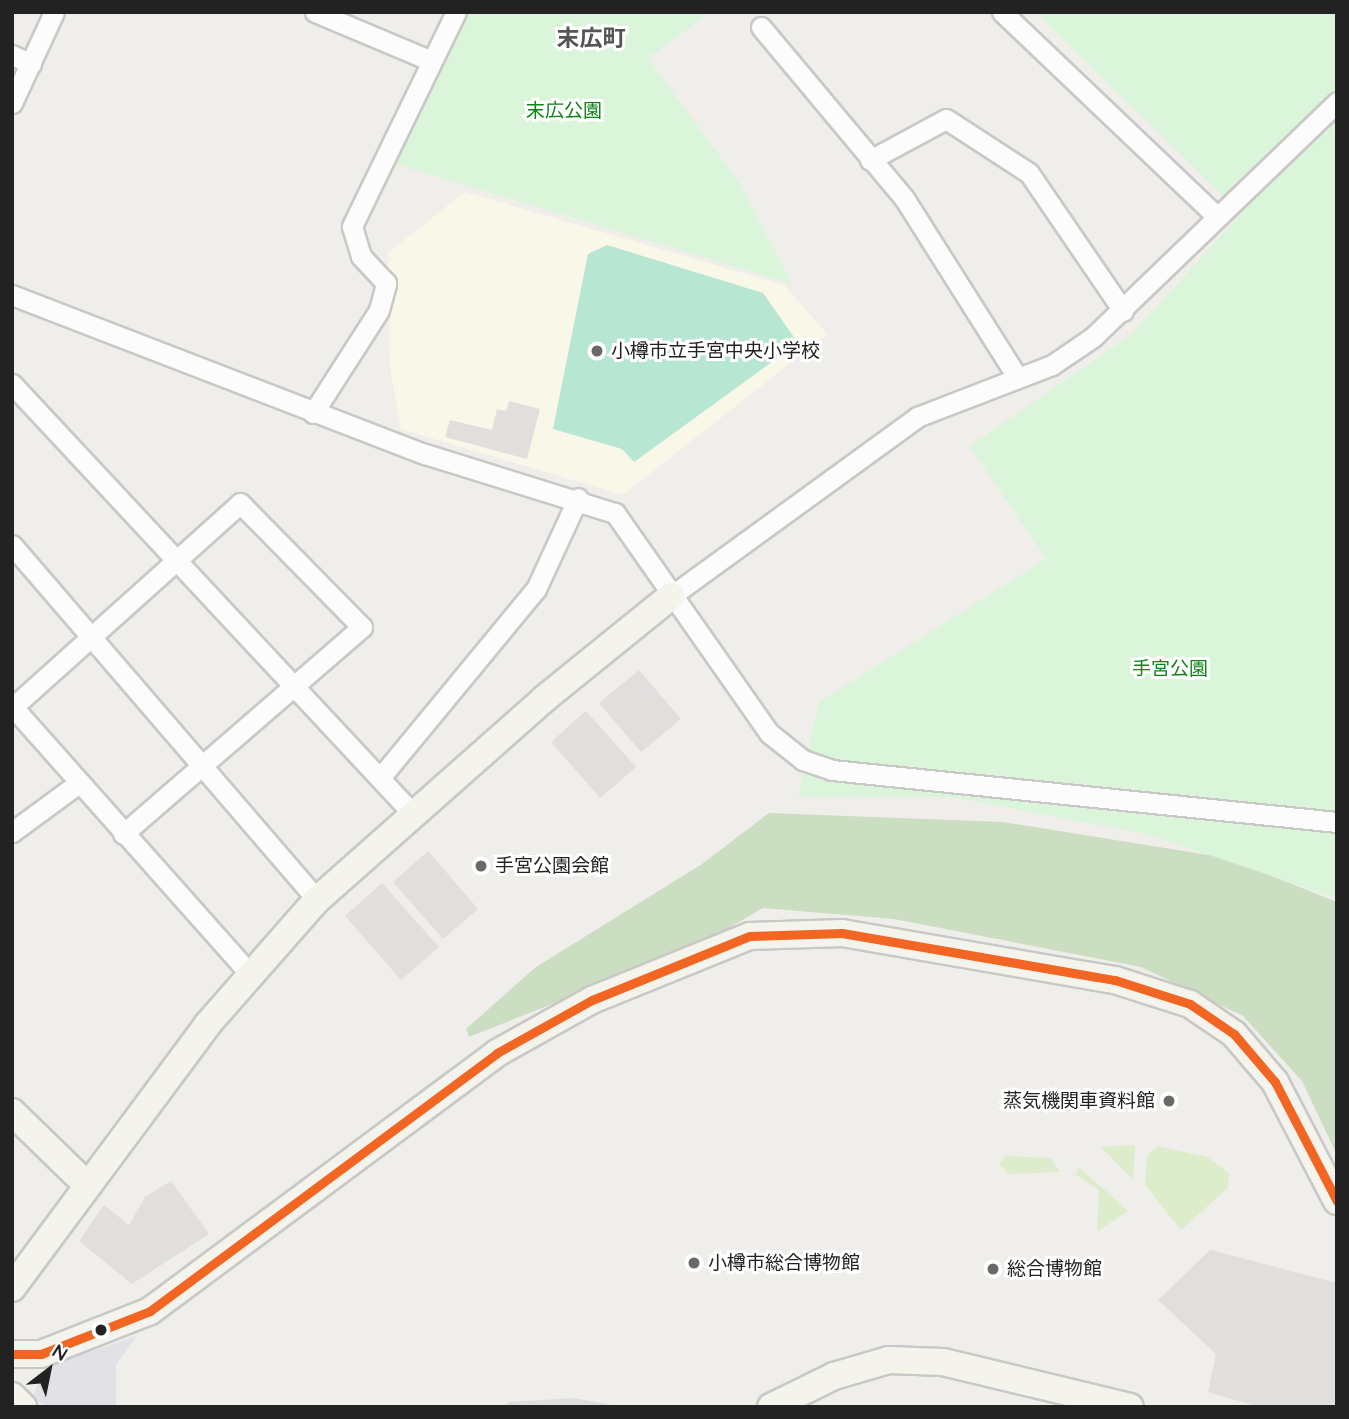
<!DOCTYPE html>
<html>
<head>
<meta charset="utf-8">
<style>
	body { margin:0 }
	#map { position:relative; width:1349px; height:1419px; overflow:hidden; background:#f0eeeb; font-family:Quicksand,"Noto Sans JP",sans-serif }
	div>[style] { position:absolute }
	.education>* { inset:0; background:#f8f7e8 }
	.grass>* { inset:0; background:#ddeccb }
	.forest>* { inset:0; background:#cbdec1 }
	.park>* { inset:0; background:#daf5da }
	.pitch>* { inset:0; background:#b7e6d2 }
	.parking>* { inset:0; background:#e0dfde }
	.plaza>* { inset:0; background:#e2e1e5 }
	.roads { filter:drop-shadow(2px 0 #c9c8c7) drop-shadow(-2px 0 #c9c8c7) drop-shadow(0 2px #c9c8c7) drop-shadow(0 -2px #c9c8c7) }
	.street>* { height:19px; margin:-9.5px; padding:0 9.5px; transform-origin:9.5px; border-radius:9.5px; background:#fdfcfc }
	.secondary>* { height:26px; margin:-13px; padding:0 13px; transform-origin:13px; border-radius:13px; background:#f4f4ed }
	.bus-1>* { height:9px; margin:-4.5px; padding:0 4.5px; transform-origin:4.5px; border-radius:4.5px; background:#f26522 }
	.dots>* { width:19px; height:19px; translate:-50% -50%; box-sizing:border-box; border:4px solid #fff; border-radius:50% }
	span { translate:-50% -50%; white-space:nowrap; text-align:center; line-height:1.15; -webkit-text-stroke:6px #fff; paint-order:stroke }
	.park-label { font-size:19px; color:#0c8416 }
	.poi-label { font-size:19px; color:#222 }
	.left { translate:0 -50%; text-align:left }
	.right { translate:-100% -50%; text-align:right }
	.quarter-label { font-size:23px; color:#555; font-weight:700 }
	.frame { position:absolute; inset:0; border:14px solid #222; pointer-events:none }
	.north { position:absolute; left:14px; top:1335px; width:70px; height:70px; -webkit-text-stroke:5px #fff; paint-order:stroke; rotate:32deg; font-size:19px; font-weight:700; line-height:28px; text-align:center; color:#222 }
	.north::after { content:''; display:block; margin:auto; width:24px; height:32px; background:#222; clip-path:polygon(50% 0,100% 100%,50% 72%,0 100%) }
</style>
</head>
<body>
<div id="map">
	<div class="education">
		<div style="clip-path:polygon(465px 192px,784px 285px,827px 334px,623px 495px,401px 429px,390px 369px,388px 253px)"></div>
	</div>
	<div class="grass">
		<div style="clip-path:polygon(1135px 1145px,1133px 1180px,1101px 1147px)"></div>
		<div style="clip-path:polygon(1158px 1146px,1207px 1157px,1229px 1173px,1228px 1188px,1181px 1230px,1145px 1185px,1147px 1156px)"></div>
		<div style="clip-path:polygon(1005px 1156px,1051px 1158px,1060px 1172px,1009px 1174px,999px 1164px)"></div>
		<div style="clip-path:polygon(1079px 1167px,1128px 1211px,1097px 1232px,1099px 1190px,1075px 1174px)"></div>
	</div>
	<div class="forest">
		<div style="clip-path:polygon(769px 813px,1003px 822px,1227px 858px,1337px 902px,1337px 1155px,1302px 1081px,1243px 1016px,1141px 967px,894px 919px,763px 908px,696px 947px,469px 1037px,466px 1029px,536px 967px,702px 864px)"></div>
	</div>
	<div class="park">
		<div style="clip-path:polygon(463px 12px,710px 12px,648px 58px,740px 184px,792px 284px,392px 163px)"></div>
		<div style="clip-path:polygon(1036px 12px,1337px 12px,1337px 898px,1147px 834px,952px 797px,798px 797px,819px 702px,1046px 559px,970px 446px,1132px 334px,1241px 214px)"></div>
	</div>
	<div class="pitch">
		<div style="clip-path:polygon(607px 245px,763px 293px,798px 343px,634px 462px,622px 449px,553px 429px,588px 254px)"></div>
	</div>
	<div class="parking">
		<div style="clip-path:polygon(509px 401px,540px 409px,527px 459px,445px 437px,450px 420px,492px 430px,497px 409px,506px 411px)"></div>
		<div style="clip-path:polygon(639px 670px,681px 719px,641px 752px,599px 703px)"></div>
		<div style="clip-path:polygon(586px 711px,636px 767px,600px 798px,551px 742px)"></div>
		<div style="clip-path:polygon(428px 851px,478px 909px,443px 939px,393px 882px)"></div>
		<div style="clip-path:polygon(382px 883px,439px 947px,401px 980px,345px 916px)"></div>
		<div style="clip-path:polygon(171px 1181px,209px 1234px,132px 1284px,79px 1241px,104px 1205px,129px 1225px,145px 1197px)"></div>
		<div style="clip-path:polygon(1210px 1250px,1337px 1283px,1337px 1407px,1259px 1407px,1208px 1392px,1216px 1354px,1158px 1300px)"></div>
		<div style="clip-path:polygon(574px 1398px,624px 1407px,506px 1407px,508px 1402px)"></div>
	</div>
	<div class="plaza">
		<div style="clip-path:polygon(137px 1336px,116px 1365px,116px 1407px,44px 1407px,33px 1395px,47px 1366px)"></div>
	</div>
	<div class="roads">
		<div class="street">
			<div style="left:315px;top:12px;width:124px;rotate:22.8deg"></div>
			<div style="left:1002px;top:12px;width:296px;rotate:43.6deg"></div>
			<div style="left:761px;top:27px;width:223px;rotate:50.1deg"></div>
			<div style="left:904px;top:198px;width:209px;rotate:57.7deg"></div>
			<div style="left:12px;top:55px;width:21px;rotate:25deg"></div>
			<div style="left:12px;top:103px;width:100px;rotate:-65.2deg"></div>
			<div style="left:870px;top:160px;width:86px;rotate:-28.3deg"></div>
			<div style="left:946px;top:119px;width:99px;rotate:33deg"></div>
			<div style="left:1029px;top:173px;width:167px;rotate:55.7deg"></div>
			<div style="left:12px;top:295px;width:443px;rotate:21.1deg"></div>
			<div style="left:425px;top:454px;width:199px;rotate:17.3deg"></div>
			<div style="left:615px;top:513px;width:269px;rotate:55deg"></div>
			<div style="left:769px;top:733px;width:43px;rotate:38.5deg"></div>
			<div style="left:803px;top:760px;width:31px;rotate:19deg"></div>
			<div style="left:832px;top:770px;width:508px;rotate:5.88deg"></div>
			<div style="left:12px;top:384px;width:587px;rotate:47deg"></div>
			<div style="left:313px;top:413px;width:122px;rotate:-57.3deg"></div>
			<div style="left:379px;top:310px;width:28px;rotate:-75deg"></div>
			<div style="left:386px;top:283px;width:37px;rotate:-133deg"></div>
			<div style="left:361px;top:256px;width:31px;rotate:-107deg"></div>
			<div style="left:352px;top:226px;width:238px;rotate:-64.1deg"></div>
			<div style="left:12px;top:545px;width:468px;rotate:49.3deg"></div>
			<div style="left:671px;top:596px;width:304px;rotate:-36deg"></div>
			<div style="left:917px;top:417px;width:145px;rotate:-21.1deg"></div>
			<div style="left:1052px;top:365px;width:50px;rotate:-34.3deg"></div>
			<div style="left:1093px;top:337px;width:339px;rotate:-43.9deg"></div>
			<div style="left:12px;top:706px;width:357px;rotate:48.4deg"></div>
			<div style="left:13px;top:707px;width:305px;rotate:-41.9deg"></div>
			<div style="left:240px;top:503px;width:174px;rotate:45.5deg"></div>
			<div style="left:362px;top:627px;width:316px;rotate:139.1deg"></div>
			<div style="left:380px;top:778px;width:245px;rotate:-50.5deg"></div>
			<div style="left:536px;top:589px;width:100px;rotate:-65.2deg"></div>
			<div style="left:12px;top:832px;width:84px;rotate:-36.3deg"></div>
		</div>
		<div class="secondary">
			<div style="left:12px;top:1112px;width:103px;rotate:44.2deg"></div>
			<div style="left:12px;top:1288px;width:327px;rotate:-53.4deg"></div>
			<div style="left:207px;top:1025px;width:167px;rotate:-48.7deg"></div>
			<div style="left:317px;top:900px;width:303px;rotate:-41.5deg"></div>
			<div style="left:544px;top:699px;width:164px;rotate:-39deg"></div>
			<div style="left:12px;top:1354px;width:29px"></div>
			<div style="left:41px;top:1354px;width:117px;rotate:-21.5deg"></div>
			<div style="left:150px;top:1311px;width:432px;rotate:-36.6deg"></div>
			<div style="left:497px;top:1053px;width:109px;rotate:-29.2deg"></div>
			<div style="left:592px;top:1000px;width:170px;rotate:-22.1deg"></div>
			<div style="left:750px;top:936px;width:92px;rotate:-1.9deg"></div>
			<div style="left:842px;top:933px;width:277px;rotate:9.8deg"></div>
			<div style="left:1115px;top:980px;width:79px;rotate:17.7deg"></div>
			<div style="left:1190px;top:1004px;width:53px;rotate:34.3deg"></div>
			<div style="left:1234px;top:1034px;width:63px;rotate:49.5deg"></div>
			<div style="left:1275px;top:1082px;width:134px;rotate:62.5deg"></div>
			<div style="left:12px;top:1396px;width:16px;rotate:45deg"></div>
			<div style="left:771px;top:1407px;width:70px;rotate:-26.2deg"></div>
			<div style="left:834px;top:1376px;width:57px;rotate:-16.2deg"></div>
			<div style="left:889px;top:1360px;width:54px;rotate:2.1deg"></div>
			<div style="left:943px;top:1362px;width:192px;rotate:13.5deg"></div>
		</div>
	</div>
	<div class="bus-1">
		<div style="left:12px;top:1354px;width:29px"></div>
		<div style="left:41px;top:1354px;width:117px;rotate:-21.5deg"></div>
		<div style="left:150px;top:1311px;width:432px;rotate:-36.6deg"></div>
		<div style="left:497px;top:1053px;width:109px;rotate:-29.2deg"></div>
		<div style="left:592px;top:1000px;width:170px;rotate:-22.1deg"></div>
		<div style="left:750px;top:936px;width:92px;rotate:-1.9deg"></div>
		<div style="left:842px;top:933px;width:277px;rotate:9.8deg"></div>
		<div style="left:1115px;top:980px;width:79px;rotate:17.7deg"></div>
		<div style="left:1190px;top:1004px;width:53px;rotate:34.3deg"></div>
		<div style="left:1234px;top:1034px;width:63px;rotate:49.5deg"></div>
		<div style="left:1275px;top:1082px;width:134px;rotate:62.5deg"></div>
	</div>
	<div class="dots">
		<div style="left:597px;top:351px;background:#6a6968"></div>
		<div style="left:481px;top:866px;background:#6a6968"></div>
		<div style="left:1169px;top:1101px;background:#6a6968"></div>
		<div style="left:694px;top:1263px;background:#6a6968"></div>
		<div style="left:993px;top:1269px;background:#6a6968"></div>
		<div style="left:101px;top:1330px;background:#222"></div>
	</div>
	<div class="park-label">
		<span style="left:564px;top:111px">末広公園</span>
		<span style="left:1170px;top:669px">手宮公園</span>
	</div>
	<div class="poi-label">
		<span class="left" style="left:611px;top:351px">小樽市立手宮中央小学校</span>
		<span class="left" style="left:495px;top:866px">手宮公園会館</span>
		<span class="right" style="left:1155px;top:1101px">蒸気機関車資料館</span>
		<span class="left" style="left:708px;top:1263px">小樽市総合博物館</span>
		<span class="left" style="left:1007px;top:1269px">総合博物館</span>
	</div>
	<div class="quarter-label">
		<span style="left:591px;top:38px">末広町</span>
	</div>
	<div class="frame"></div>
	<div class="north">N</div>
</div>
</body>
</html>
